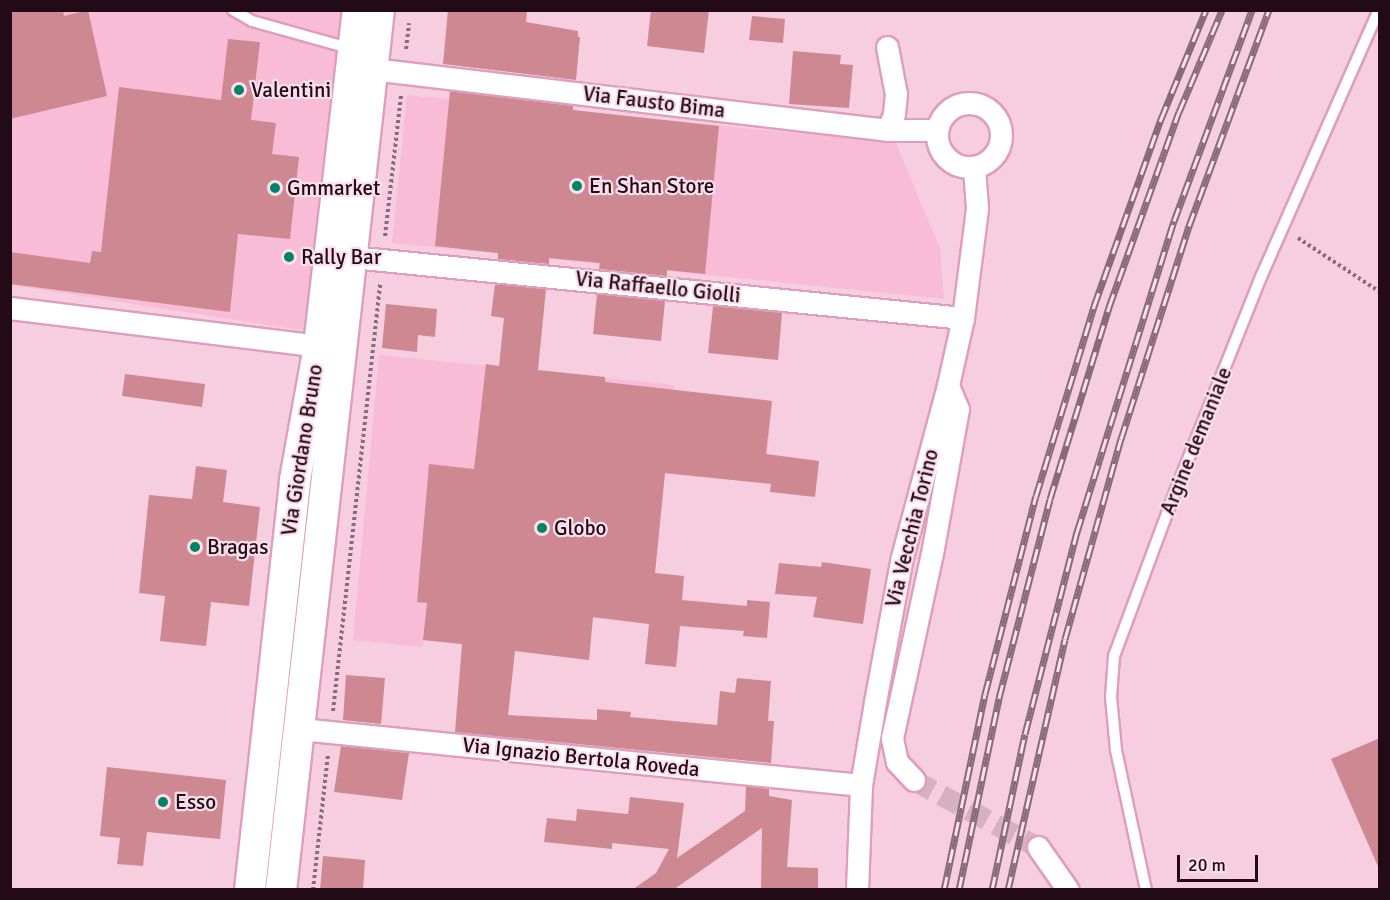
<!DOCTYPE html>
<html>
<head>
<meta charset="utf-8">
<style>
	body { margin:0 }
	#map { position:relative; width:1390px; height:900px; overflow:hidden; background:#f7cee0; font-family:Signika,sans-serif }
	div>[style] { position:absolute }
	.built>* { inset:0; background:#f8bcd7 }
	.building>* { inset:0; background:#ce8892 }
	.minor-tunnel>* { height:21px; margin-top:-10.5px; transform-origin:0; background:repeating-linear-gradient(90deg,#d7b1c2 0 21px,transparent 0 31px) }
	.path>* { height:4px; margin-top:-2px; transform-origin:0; background:repeating-linear-gradient(90deg,#8a6a79 0 3px,transparent 0 6px) }
	.roads { filter:drop-shadow(2px 0 #df9ebc) drop-shadow(-2px 0 #df9ebc) drop-shadow(0 2px #df9ebc) drop-shadow(0 -2px #df9ebc) }
	.service>* { height:10px; margin:-5px; padding:0 5px; transform-origin:5px; border-radius:5px; background:#fff }
	.minor>* { height:21px; margin:-10.5px; padding:0 10.5px; transform-origin:10.5px; border-radius:10.5px; background:#fff }
	.minor>.ring { margin:-10.5px; padding:0; box-sizing:content-box; background:none; border:21px solid #fff; border-radius:50% }
	.secondary>* { height:30px; margin:-15px; padding:0 15px; transform-origin:15px; border-radius:15px; background:#fff }
	.rail>* { height:7px; margin-top:-3.5px; transform-origin:0; background:repeating-linear-gradient(90deg,#fbdfeb 0 14px,#896a78 0 28px); box-sizing:border-box; border-block:2px solid #896a78 }
	.dots>* { width:16px; height:16px; translate:-50% -50%; box-sizing:border-box; border:3px solid #fbdfeb; border-radius:50% }
	span { translate:-50% -50%; white-space:nowrap; text-align:center; line-height:1.15; -webkit-text-stroke:4.5px #fbdfeb; paint-order:stroke }
	.poi-label { font-size:21px; color:#220b17 }
	.left { translate:0 -50%; text-align:left }
	.street-label { font-size:21px; color:#220b17 }
	.frame { position:absolute; inset:0; border:12px solid #220b17; pointer-events:none }
	.scale { position:absolute; left:1177px; top:855px; width:81px; height:27px; box-sizing:border-box; border:3px solid #220b17; border-top:0; padding-left:8px; font-size:18px; line-height:21px; white-space:nowrap; color:#220b17; -webkit-text-stroke:4px #fbdfeb; paint-order:stroke }
</style>
</head>
<body>
<div id="map">
	<div class="built">
		<div style="clip-path:polygon(11px 11px,346px 11px,308px 331px,11px 285px)"></div>
		<div style="clip-path:polygon(407px 95px,896px 143px,940px 248px,944px 299px,392px 243px)"></div>
		<div style="clip-path:polygon(379px 355px,674px 385px,674px 390px,772px 401px,765px 482px,665px 474px,649px 624px,593px 618px,589px 660px,424px 640px,422px 647px,353px 640px)"></div>
	</div>
	<div class="building">
		<div style="clip-path:polygon(10px 10px,63px 10px,64px 16px,88px 10px,107px 96px,10px 119px)"></div>
		<div style="clip-path:polygon(448px 10px,527px 10px,526px 22px,578px 31px,578px 37px,580px 37px,576px 80px,443px 64px)"></div>
		<div style="clip-path:polygon(651px 10px,709px 10px,704px 53px,647px 46px)"></div>
		<div style="clip-path:polygon(752px 16px,785px 19px,783px 43px,749px 40px)"></div>
		<div style="clip-path:polygon(228px 39px,260px 42px,251px 120px,276px 123px,272px 154px,299px 157px,290px 239px,238px 234px,230px 312px,10px 284px,10px 252px,90px 263px,92px 251px,101px 252px,119px 87px,221px 100px)"></div>
		<div style="clip-path:polygon(793px 51px,841px 55px,840px 64px,853px 65px,849px 108px,789px 104px)"></div>
		<div style="clip-path:polygon(450px 91px,573px 106px,573px 110px,719px 126px,705px 274px,667px 270px,667px 276px,599px 269px,600px 263px,549px 258px,549px 264px,498px 259px,498px 253px,435px 246px)"></div>
		<div style="clip-path:polygon(495px 284px,546px 289px,538px 370px,605px 377px,605px 382px,772px 401px,766px 454px,819px 461px,815px 497px,770px 492px,771px 484px,665px 473px,655px 573px,684px 576px,682px 600px,747px 606px,747px 600px,770px 602px,767px 638px,743px 636px,744px 631px,680px 626px,676px 667px,645px 664px,649px 624px,593px 617px,589px 660px,515px 651px,508px 715px,597px 720px,597px 709px,631px 712px,630px 717px,717px 725px,720px 691px,735px 693px,737px 678px,771px 681px,768px 721px,774px 721px,771px 763px,455px 732px,462px 644px,423px 640px,427px 603px,417px 602px,429px 464px,474px 469px,486px 364px,499px 366px,504px 318px,491px 316px)"></div>
		<div style="clip-path:polygon(597px 294px,665px 301px,661px 341px,593px 334px)"></div>
		<div style="clip-path:polygon(386px 304px,437px 309px,435px 337px,418px 335px,417px 352px,382px 348px)"></div>
		<div style="clip-path:polygon(713px 306px,782px 313px,778px 360px,708px 353px)"></div>
		<div style="clip-path:polygon(125px 374px,205px 384px,202px 407px,122px 396px)"></div>
		<div style="clip-path:polygon(196px 466px,227px 470px,223px 502px,260px 507px,249px 606px,211px 602px,206px 646px,160px 641px,165px 596px,139px 593px,149px 495px,192px 499px)"></div>
		<div style="clip-path:polygon(822px 562px,871px 569px,863px 624px,813px 617px,817px 597px,775px 594px,779px 563px,821px 567px)"></div>
		<div style="clip-path:polygon(346px 675px,385px 678px,381px 724px,343px 720px)"></div>
		<div style="clip-path:polygon(1380px 738px,1380px 871px,1331px 759px)"></div>
		<div style="clip-path:polygon(341px 746px,409px 753px,402px 800px,334px 792px)"></div>
		<div style="clip-path:polygon(107px 767px,226px 780px,220px 839px,147px 832px,143px 866px,117px 864px,120px 838px,100px 836px)"></div>
		<div style="clip-path:polygon(746px 786px,769px 789px,769px 796px,792px 800px,787px 867px,818px 868px,818px 890px,761px 890px,762px 828px,673px 890px,632px 890px,656px 873px,669px 849px,612px 843px,612px 849px,544px 842px,547px 818px,576px 821px,577px 809px,628px 814px,630px 797px,684px 803px,677px 858px,745px 811px)"></div>
		<div style="clip-path:polygon(323px 856px,365px 860px,363px 890px,320px 890px)"></div>
	</div>
	<div class="minor-tunnel">
		<div style="left:914px;top:780px;width:141px;rotate:28.4deg"></div>
	</div>
	<div class="path">
		<div style="left:406px;top:49px;width:26px;rotate:-83deg"></div>
		<div style="left:385px;top:236px;width:142px;rotate:-83.5deg"></div>
		<div style="left:1298px;top:238px;width:98px;rotate:33.4deg"></div>
		<div style="left:333px;top:711px;width:431px;rotate:-83.7deg"></div>
		<div style="left:313px;top:890px;width:137px;rotate:-83.7deg"></div>
	</div>
	<div class="roads">
		<div class="service">
			<div style="left:233px;top:10px;width:22px;rotate:30deg"></div>
			<div style="left:252px;top:21px;width:104px;rotate:15.6deg"></div>
			<div style="left:1146px;top:890px;width:143px;rotate:-102.1deg"></div>
			<div style="left:1116px;top:750px;width:53px;rotate:-95.4deg"></div>
			<div style="left:1111px;top:697px;width:41px;rotate:-85.8deg"></div>
			<div style="left:1114px;top:656px;width:175px;rotate:-69.6deg"></div>
			<div style="left:1175px;top:492px;width:232px;rotate:-68.2deg"></div>
			<div style="left:1261px;top:277px;width:292px;rotate:-66.2deg"></div>
		</div>
		<div class="minor">
			<div style="left:887px;top:47px;width:48px;rotate:79.2deg"></div>
			<div style="left:896px;top:94px;width:20px;rotate:96deg"></div>
			<div style="left:894px;top:114px;width:17px;rotate:111deg"></div>
			<div style="left:372px;top:69px;width:520px;rotate:6.74deg"></div>
			<div style="left:888px;top:130px;width:49px"></div>
			<div class="ring" style="left:937px;top:103px;width:43px;height:43px"></div>
			<div style="left:352px;top:257px;width:614px;rotate:5.7deg"></div>
			<div style="left:10px;top:308px;width:311px;rotate:7deg"></div>
			<div style="left:300px;top:729px;width:564px;rotate:5.7deg"></div>
			<div style="left:914px;top:780px;width:25px;rotate:-133deg"></div>
			<div style="left:897px;top:762px;width:25px;rotate:-102deg"></div>
			<div style="left:892px;top:738px;width:194px;rotate:-77.8deg"></div>
			<div style="left:933px;top:548px;width:141px;rotate:-79.8deg"></div>
			<div style="left:958px;top:409px;width:26px;rotate:-113deg"></div>
			<div style="left:1038px;top:847px;width:52px;rotate:55.1deg"></div>
			<div style="left:857px;top:890px;width:105px;rotate:-87.8deg"></div>
			<div style="left:861px;top:785px;width:84px;rotate:-80.4deg"></div>
			<div style="left:875px;top:702px;width:147px;rotate:-79.5deg"></div>
			<div style="left:902px;top:557px;width:178px;rotate:-75deg"></div>
			<div style="left:948px;top:385px;width:69px;rotate:-77.4deg"></div>
			<div style="left:963px;top:318px;width:111px;rotate:-82.7deg"></div>
			<div style="left:977px;top:208px;width:40px;rotate:-94.3deg"></div>
		</div>
		<div class="secondary">
			<div style="left:250px;top:890px;width:412px;rotate:-83.7deg"></div>
			<div style="left:295px;top:480px;width:136px;rotate:-79.8deg"></div>
			<div style="left:319px;top:346px;width:338px;rotate:-83.4deg"></div>
			<div style="left:281px;top:890px;width:885px;rotate:-83.65deg"></div>
		</div>
	</div>
	<div class="rail">
		<div style="left:944px;top:890px;width:200px;rotate:-78.2deg"></div>
		<div style="left:985px;top:694px;width:204px;rotate:-75.6deg"></div>
		<div style="left:1036px;top:496px;width:199px;rotate:-73deg"></div>
		<div style="left:1094px;top:306px;width:199px;rotate:-70.3deg"></div>
		<div style="left:1161px;top:119px;width:118px;rotate:-67.6deg"></div>
		<div style="left:959px;top:890px;width:196px;rotate:-78.2deg"></div>
		<div style="left:999px;top:698px;width:205px;rotate:-75.6deg"></div>
		<div style="left:1050px;top:499px;width:201px;rotate:-72.9deg"></div>
		<div style="left:1109px;top:307px;width:207px;rotate:-70.3deg"></div>
		<div style="left:1179px;top:112px;width:111px;rotate:-67.1deg"></div>
		<div style="left:992px;top:890px;width:159px;rotate:-78.1deg"></div>
		<div style="left:1025px;top:734px;width:209px;rotate:-75.6deg"></div>
		<div style="left:1077px;top:532px;width:326px;rotate:-72.7deg"></div>
		<div style="left:1174px;top:221px;width:225px;rotate:-69.7deg"></div>
		<div style="left:1008px;top:890px;width:257px;rotate:-77.2deg"></div>
		<div style="left:1065px;top:639px;width:208px;rotate:-74.4deg"></div>
		<div style="left:1121px;top:439px;width:224px;rotate:-72.3deg"></div>
		<div style="left:1189px;top:226px;width:230px;rotate:-69.7deg"></div>
	</div>
	<div class="dots">
		<div style="left:239px;top:90px;background:#008467"></div>
		<div style="left:577px;top:186px;background:#008467"></div>
		<div style="left:275px;top:188px;background:#008467"></div>
		<div style="left:289px;top:257px;background:#008467"></div>
		<div style="left:542px;top:528px;background:#008467"></div>
		<div style="left:195px;top:547px;background:#008467"></div>
		<div style="left:163px;top:802px;background:#008467"></div>
	</div>
	<div class="poi-label">
		<span class="left" style="left:251px;top:90px">Valentini</span>
		<span class="left" style="left:589px;top:186px">En Shan Store</span>
		<span class="left" style="left:287px;top:188px">Gmmarket</span>
		<span class="left" style="left:301px;top:257px">Rally Bar</span>
		<span class="left" style="left:554px;top:528px">Globo</span>
		<span class="left" style="left:207px;top:547px">Bragas</span>
		<span class="left" style="left:175px;top:802px">Esso</span>
	</div>
	<div class="street-label">
		<span style="left:654px;top:102px;rotate:7deg">Via Fausto Bima</span>
		<span style="left:658px;top:287px;rotate:6deg">Via Raffaello Giolli</span>
		<span style="left:1196px;top:441px;rotate:-68deg">Argine demaniale</span>
		<span style="left:302px;top:450px;rotate:-81deg">Via Giordano Bruno</span>
		<span style="left:912px;top:528px;rotate:-76deg">Via Vecchia Torino</span>
		<span style="left:581px;top:757px;rotate:6deg">Via Ignazio Bertola Roveda</span>
	</div>
	<div class="frame"></div>
	<div class="scale">20 m</div>
</div>
</body>
</html>
